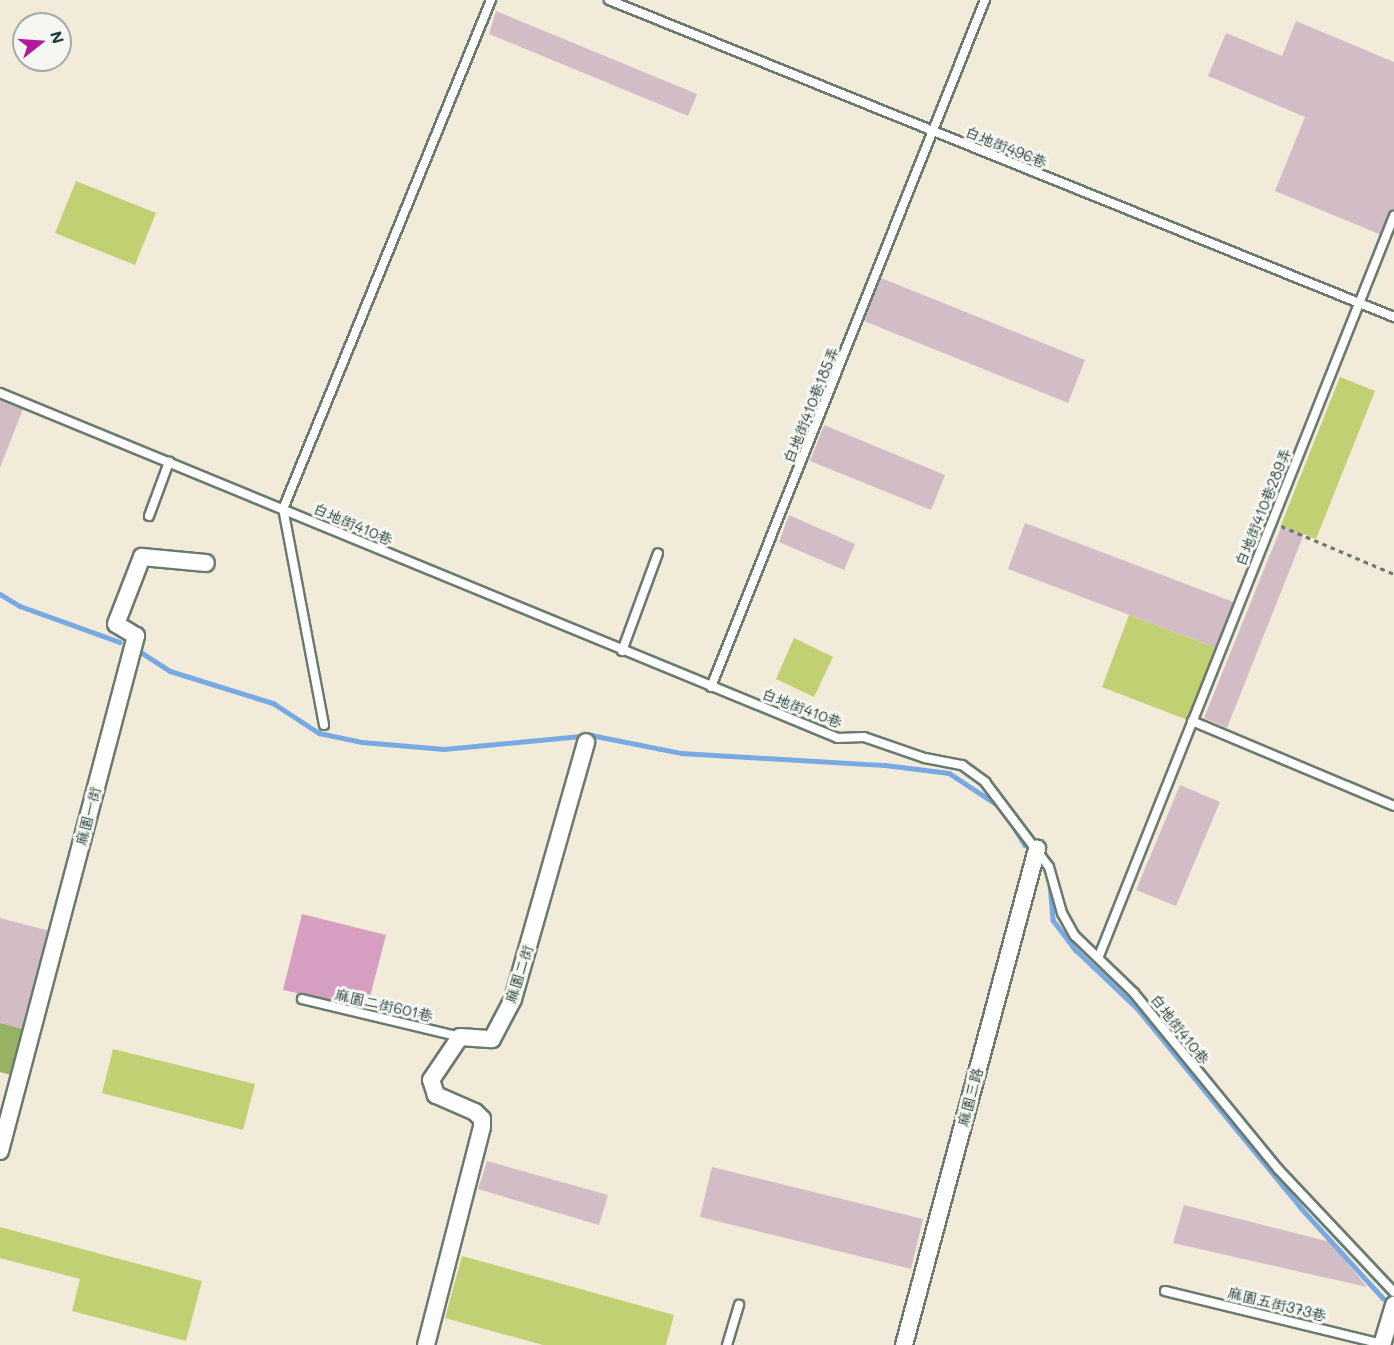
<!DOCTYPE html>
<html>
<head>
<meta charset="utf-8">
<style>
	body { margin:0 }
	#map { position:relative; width:1394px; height:1345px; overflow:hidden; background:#f3ebda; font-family:Mali,"LXGW WenKai TC",sans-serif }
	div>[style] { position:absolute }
	.industrial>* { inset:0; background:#d2bdc6 }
	.green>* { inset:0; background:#c0d072 }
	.forest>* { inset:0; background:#98b264 }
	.stream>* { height:4.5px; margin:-2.25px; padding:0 2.25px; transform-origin:2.25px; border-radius:2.25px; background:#78a9e3 }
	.building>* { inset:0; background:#d69ec1 }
	.path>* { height:3px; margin-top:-1.5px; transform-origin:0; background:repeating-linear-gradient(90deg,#697a6e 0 4.5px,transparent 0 9px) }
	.roads { filter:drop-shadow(2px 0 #697a6e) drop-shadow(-2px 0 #697a6e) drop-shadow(0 2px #697a6e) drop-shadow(0 -2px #697a6e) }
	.service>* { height:8px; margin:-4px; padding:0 4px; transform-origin:4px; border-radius:4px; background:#fff }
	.minor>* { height:16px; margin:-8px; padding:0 8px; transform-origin:8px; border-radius:8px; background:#fff }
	span { translate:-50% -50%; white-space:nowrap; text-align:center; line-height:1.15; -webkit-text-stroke:6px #f6f6f2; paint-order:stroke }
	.street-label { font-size:15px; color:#1f3d34 }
	.north { position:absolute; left:12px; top:12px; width:60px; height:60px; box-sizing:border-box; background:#f6f6f2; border:2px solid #a0aca6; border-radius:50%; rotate:73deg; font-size:16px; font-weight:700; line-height:24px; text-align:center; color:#1f3d34 }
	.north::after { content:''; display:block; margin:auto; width:21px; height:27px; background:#b5179e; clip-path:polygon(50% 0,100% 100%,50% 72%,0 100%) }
</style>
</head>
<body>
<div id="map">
	<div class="industrial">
		<div style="clip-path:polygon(496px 11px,697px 94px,688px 116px,489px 34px)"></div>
		<div style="clip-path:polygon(1296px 21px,1394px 62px,1394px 213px,1384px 236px,1275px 191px,1305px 117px,1208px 76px,1226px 33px,1282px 56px)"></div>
		<div style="clip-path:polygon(881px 278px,1085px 360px,1068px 403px,864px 321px)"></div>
		<div style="clip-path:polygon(0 400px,23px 409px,0 468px)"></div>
		<div style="clip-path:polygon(824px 425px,945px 475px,931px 510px,810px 461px)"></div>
		<div style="clip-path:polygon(789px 515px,855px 544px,844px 570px,779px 542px)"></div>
		<div style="clip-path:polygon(1025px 523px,1236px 603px,1219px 649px,1008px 569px)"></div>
		<div style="clip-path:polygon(1282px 525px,1304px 534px,1227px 728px,1204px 718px)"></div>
		<div style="clip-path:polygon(1180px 785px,1220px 802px,1176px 906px,1136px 890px)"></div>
		<div style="clip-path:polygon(0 918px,54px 932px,27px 1030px,0 1023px)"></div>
		<div style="clip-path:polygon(487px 1161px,608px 1195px,599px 1225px,478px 1189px)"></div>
		<div style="clip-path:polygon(712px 1167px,923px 1219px,911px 1269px,700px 1217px)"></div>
		<div style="clip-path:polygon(1184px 1205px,1330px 1242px,1367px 1287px,1173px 1243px)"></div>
	</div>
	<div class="green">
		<div style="clip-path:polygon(76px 181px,156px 213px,135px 265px,55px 233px)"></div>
		<div style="clip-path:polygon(1340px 377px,1375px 391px,1316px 539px,1281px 525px)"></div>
		<div style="clip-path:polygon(1129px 615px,1219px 649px,1190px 721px,1102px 687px)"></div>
		<div style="clip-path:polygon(794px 638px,833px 657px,814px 697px,776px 679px)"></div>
		<div style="clip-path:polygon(113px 1049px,255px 1084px,243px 1130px,102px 1093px)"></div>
		<div style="clip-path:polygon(0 1227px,202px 1281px,186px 1341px,72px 1311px,80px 1279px,0 1258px)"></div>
		<div style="clip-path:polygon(462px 1256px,674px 1315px,666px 1345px,543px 1345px,445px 1318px)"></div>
	</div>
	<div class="forest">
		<div style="clip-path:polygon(0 1023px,27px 1030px,15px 1076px,0 1072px)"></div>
	</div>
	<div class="stream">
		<div style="left:0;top:594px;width:23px;rotate:31deg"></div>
		<div style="left:20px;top:606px;width:106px;rotate:19.8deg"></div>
		<div style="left:136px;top:649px;width:40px;rotate:32.9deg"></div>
		<div style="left:170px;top:671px;width:108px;rotate:17.3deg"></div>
		<div style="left:273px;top:703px;width:55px;rotate:33.1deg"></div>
		<div style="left:319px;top:733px;width:44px;rotate:11.8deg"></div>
		<div style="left:362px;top:742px;width:82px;rotate:4.9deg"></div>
		<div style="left:444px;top:749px;width:148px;rotate:-5.4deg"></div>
		<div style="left:591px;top:735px;width:92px;rotate:11.3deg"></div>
		<div style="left:681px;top:753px;width:204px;rotate:3.4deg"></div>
		<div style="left:885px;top:765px;width:64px;rotate:7.1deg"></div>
		<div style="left:949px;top:773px;width:60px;rotate:33.4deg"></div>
		<div style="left:1014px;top:827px;width:21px;rotate:59deg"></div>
		<div style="left:1050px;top:884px;width:36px;rotate:85deg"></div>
		<div style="left:1053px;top:920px;width:38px;rotate:53deg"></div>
		<div style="left:1076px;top:950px;width:84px;rotate:43.6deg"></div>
		<div style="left:1137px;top:1008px;width:259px;rotate:50.6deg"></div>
		<div style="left:1301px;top:1208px;width:122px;rotate:47.7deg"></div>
	</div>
	<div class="building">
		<div style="clip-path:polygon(302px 914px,386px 935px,367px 1008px,283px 990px)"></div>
	</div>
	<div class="path">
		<div style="left:1281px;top:526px;width:123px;rotate:23deg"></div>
	</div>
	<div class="roads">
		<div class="service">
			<div style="left:609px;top:0;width:847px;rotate:21.99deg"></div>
			<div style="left:0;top:393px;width:906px;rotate:22.38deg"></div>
			<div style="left:838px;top:738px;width:26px;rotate:-2deg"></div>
			<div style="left:864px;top:737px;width:65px;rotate:19deg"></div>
			<div style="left:925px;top:758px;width:38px;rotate:11deg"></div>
			<div style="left:962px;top:765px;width:29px;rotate:36deg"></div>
			<div style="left:985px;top:782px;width:106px;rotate:53deg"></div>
			<div style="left:1049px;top:867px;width:48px;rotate:74.2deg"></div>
			<div style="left:1062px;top:913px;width:26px;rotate:61deg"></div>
			<div style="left:1075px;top:936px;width:82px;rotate:44deg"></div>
			<div style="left:1134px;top:993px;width:227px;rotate:50.7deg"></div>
			<div style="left:1278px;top:1169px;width:169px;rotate:46.7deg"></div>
			<div style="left:149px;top:516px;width:58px;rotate:-69.7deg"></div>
			<div style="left:622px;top:651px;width:104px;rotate:-69.8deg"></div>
			<div style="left:711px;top:687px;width:740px;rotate:-68.26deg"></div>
			<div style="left:1192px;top:721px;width:219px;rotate:22.8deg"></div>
			<div style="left:324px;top:725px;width:220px;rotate:-100.7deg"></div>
			<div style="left:283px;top:509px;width:550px;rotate:-67.77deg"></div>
			<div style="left:1099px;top:956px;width:797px;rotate:-68.27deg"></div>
			<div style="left:302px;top:999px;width:163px;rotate:13.5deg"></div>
			<div style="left:1165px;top:1291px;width:224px;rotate:13.7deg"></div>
			<div style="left:727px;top:1345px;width:42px;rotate:-73.3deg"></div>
		</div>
		<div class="minor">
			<div style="left:0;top:1151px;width:533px;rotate:-75.21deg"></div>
			<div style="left:136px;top:636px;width:23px;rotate:-149deg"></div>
			<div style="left:116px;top:624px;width:72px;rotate:-68.8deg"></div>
			<div style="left:142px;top:557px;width:64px;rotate:5.4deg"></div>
			<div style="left:426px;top:1345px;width:225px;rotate:-75.6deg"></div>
			<div style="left:482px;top:1127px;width:8px;rotate:-90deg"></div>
			<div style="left:482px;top:1119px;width:10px;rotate:-135deg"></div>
			<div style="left:475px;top:1112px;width:43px;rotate:-156.4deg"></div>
			<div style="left:436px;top:1095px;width:16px;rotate:-108deg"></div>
			<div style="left:431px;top:1080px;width:52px;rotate:-56deg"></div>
			<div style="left:460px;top:1037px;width:32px;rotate:4deg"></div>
			<div style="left:492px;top:1039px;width:45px;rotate:-62.3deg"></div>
			<div style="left:513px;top:999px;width:267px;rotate:-74.1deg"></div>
			<div style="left:904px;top:1345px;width:514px;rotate:-74.99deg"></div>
			<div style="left:1382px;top:1345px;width:42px;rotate:-73.3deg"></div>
		</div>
	</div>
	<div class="street-label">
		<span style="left:1006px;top:147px;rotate:22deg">白地街496巷</span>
		<span style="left:811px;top:405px;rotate:-68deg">白地街410巷185弄</span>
		<span style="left:1263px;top:507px;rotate:-68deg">白地街410巷289弄</span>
		<span style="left:353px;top:524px;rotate:23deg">白地街410巷</span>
		<span style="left:802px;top:708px;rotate:21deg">白地街410巷</span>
		<span style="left:88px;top:816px;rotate:-75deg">麻園一街</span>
		<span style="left:519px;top:974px;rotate:-72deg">麻園二街</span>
		<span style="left:384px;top:1005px;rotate:13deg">麻園二街601巷</span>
		<span style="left:1180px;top:1029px;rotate:52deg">白地街410巷</span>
		<span style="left:970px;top:1097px;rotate:-75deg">麻園三路</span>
		<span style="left:1277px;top:1304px;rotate:14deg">麻園五街373巷</span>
	</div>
	<div class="north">N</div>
</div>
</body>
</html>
